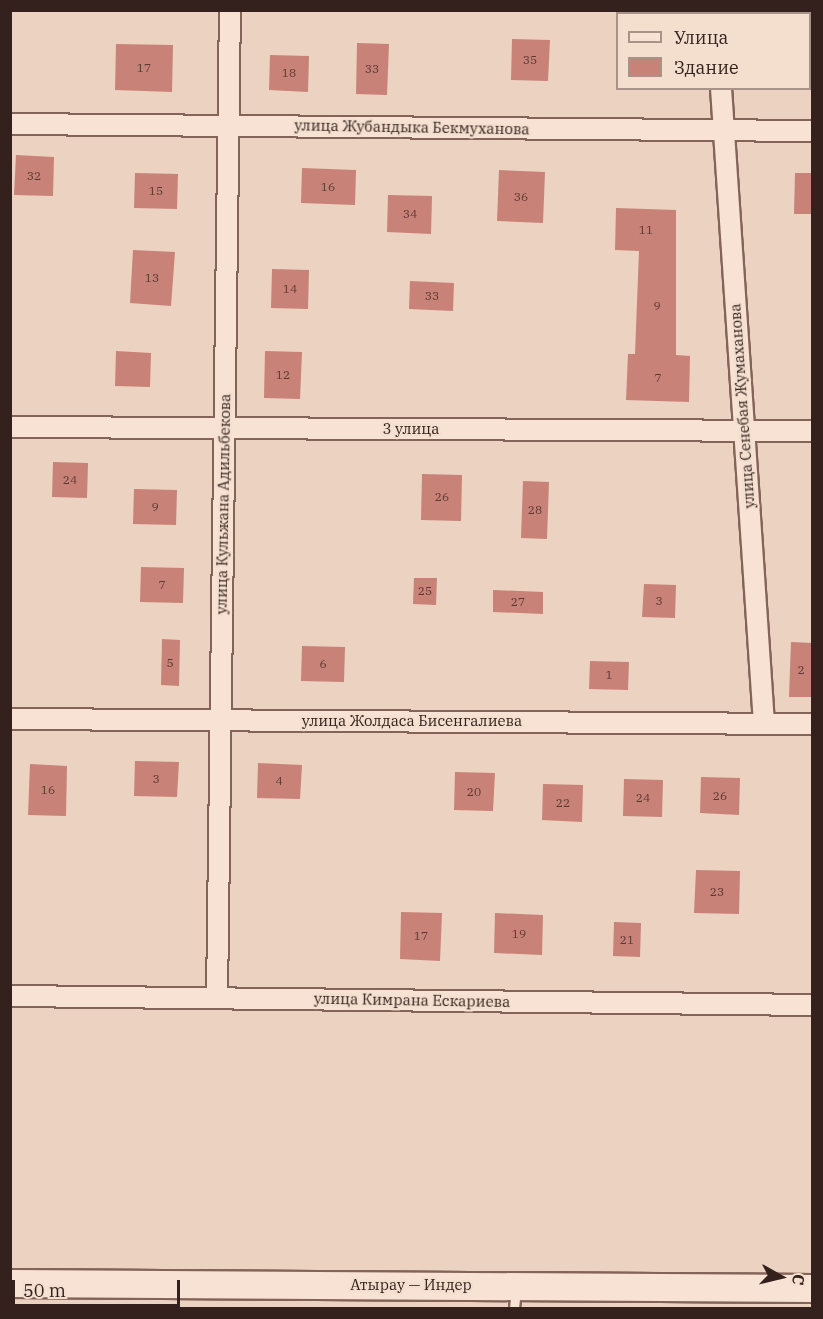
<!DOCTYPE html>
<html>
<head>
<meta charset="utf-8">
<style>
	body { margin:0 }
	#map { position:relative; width:823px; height:1319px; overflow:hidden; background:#ecd2c0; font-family:"IBM Plex Serif",serif }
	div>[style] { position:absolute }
	.building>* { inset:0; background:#c98277 }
	.roads { filter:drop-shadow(2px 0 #846459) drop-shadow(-2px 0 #846459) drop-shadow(0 2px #846459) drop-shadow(0 -2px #846459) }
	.service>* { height:9px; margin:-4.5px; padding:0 4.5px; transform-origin:4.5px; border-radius:4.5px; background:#f7e2d3 }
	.minor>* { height:20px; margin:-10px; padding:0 10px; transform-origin:10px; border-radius:10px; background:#f7e2d3 }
	.secondary>* { height:27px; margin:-13.5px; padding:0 13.5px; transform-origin:13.5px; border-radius:13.5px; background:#f7e2d3 }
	span { translate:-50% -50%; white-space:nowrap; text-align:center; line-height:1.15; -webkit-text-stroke:4.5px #f4dfcf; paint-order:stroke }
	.number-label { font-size:12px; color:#593934 }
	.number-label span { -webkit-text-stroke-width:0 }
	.street-label { font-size:15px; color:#34211d }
	.frame { position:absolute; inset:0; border:12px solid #34211d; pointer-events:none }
	.legend { position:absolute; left:616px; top:12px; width:195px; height:78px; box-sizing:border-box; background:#f4dfcf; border:2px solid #a79388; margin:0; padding:8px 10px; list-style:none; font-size:18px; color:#34211d }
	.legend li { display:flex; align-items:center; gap:12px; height:30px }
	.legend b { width:30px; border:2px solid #a79388 }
	.north { position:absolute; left:751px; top:1247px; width:60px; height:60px; -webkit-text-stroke:4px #f4dfcf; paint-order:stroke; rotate:98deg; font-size:16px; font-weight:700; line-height:24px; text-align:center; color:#34211d }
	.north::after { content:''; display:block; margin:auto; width:21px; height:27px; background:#34211d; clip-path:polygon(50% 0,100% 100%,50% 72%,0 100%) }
	.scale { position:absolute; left:12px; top:1280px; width:168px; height:27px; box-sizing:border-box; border:3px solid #34211d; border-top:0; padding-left:8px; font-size:18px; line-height:21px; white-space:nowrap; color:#34211d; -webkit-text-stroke:4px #f4dfcf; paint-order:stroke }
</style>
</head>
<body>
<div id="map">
	<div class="building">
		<div style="clip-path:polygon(512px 39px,550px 40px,548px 81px,511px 80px)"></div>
		<div style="clip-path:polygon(357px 43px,389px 44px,387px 95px,356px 94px)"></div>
		<div style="clip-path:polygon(116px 44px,173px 45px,172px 92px,115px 90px)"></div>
		<div style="clip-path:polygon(270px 55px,309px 56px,308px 92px,269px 90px)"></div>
		<div style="clip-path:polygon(16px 155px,54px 157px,53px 196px,14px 195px)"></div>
		<div style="clip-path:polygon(302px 168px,356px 170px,355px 205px,301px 203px)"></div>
		<div style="clip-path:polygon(499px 170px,545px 172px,543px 223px,497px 221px)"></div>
		<div style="clip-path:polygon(135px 173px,178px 174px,177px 209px,134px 208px)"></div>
		<div style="clip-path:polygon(795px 173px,813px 173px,813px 214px,794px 214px)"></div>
		<div style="clip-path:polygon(388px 195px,432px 196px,431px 234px,387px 232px)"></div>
		<div style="clip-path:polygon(616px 208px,676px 210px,676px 355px,690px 356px,689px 402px,626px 400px,628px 354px,635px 354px,639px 251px,615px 250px)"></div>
		<div style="clip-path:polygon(133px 250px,175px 252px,171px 306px,130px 303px)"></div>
		<div style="clip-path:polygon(272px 269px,309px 270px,308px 309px,271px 308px)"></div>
		<div style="clip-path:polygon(410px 281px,454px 283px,453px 311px,409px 309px)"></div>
		<div style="clip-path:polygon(116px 351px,151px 353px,150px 387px,115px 386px)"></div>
		<div style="clip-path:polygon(265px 351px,302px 352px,300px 399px,264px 398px)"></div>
		<div style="clip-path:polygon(53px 462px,88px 463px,87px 498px,52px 497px)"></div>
		<div style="clip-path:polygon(422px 474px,462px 475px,461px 521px,421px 520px)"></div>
		<div style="clip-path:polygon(523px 481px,549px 482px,547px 539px,521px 538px)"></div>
		<div style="clip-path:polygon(134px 489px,177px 490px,176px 525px,133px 524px)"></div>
		<div style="clip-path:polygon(141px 567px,184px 568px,183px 603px,140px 602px)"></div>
		<div style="clip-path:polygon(414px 578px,437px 578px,436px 605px,413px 604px)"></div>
		<div style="clip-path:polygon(644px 584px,676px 585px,675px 618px,642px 617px)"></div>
		<div style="clip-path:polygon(493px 590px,543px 592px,543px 614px,493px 612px)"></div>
		<div style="clip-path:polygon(162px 639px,180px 640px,179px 686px,161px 685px)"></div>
		<div style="clip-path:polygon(791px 642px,813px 643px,813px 697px,789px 697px)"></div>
		<div style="clip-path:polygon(302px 646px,345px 647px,344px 682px,301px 681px)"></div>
		<div style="clip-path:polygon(590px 661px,629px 662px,628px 690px,589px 689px)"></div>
		<div style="clip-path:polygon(135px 761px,179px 762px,177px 797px,134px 796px)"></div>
		<div style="clip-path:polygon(258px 763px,302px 765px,300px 799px,257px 798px)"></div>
		<div style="clip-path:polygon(30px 764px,67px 766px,66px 816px,28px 815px)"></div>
		<div style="clip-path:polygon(455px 772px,495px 773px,493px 811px,454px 810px)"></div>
		<div style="clip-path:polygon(701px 777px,740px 778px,739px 815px,700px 813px)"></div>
		<div style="clip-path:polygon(624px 779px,663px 780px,662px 817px,623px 816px)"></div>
		<div style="clip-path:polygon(543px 784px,583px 785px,582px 822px,542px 820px)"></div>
		<div style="clip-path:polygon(696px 870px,740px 871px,739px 914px,694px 913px)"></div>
		<div style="clip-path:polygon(401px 912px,442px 913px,440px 961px,400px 959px)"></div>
		<div style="clip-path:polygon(495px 913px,543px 915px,542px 955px,494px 953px)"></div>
		<div style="clip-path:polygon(614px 922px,641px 923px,640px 957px,613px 956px)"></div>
	</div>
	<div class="roads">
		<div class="service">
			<div style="left:514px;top:1308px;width:20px;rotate:-84deg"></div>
		</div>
		<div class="minor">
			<div style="left:716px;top:10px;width:4px;rotate:90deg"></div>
			<div style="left:721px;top:88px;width:637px;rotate:86.13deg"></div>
			<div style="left:10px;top:124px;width:802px;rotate:0.5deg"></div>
			<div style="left:10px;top:427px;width:802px;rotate:0.29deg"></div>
			<div style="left:10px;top:719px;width:802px;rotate:0.36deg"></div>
			<div style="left:10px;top:996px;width:802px;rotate:0.64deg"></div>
			<div style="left:217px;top:998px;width:988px;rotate:-89.25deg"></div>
		</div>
		<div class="secondary">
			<div style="left:10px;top:1283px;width:802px;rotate:0.36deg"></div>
		</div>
	</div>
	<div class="number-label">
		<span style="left:530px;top:60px">35</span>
		<span style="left:144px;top:68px">17</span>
		<span style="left:372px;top:69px">33</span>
		<span style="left:289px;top:73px">18</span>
		<span style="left:34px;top:176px">32</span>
		<span style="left:328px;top:187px">16</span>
		<span style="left:156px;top:191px">15</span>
		<span style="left:521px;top:197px">36</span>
		<span style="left:410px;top:214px">34</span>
		<span style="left:646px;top:230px">11</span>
		<span style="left:152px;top:278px">13</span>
		<span style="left:290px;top:289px">14</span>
		<span style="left:432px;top:296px">33</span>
		<span style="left:657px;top:306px">9</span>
		<span style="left:283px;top:375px">12</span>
		<span style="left:658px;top:378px">7</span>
		<span style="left:70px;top:480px">24</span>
		<span style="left:442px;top:497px">26</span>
		<span style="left:155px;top:507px">9</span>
		<span style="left:535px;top:510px">28</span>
		<span style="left:162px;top:585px">7</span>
		<span style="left:425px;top:591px">25</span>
		<span style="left:659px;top:601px">3</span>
		<span style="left:518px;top:602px">27</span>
		<span style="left:170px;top:663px">5</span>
		<span style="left:323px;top:664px">6</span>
		<span style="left:801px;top:670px">2</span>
		<span style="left:609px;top:675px">1</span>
		<span style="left:156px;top:779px">3</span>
		<span style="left:279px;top:781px">4</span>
		<span style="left:48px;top:790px">16</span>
		<span style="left:474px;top:792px">20</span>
		<span style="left:720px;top:796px">26</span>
		<span style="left:643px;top:798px">24</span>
		<span style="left:563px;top:803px">22</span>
		<span style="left:717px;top:892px">23</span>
		<span style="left:519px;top:934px">19</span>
		<span style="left:421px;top:936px">17</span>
		<span style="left:627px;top:940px">21</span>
	</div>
	<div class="street-label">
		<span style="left:412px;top:127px;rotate:1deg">улица Жубандыка Бекмуханова</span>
		<span style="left:742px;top:406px;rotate:-94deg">улица Сенебая Жумаханова</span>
		<span style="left:411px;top:429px">3 улица</span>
		<span style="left:223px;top:504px;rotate:-89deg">улица Кульжана Адильбекова</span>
		<span style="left:412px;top:721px">улица Жолдаса Бисенгалиева</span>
		<span style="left:412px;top:1000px;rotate:1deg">улица Кимрана Ескариева</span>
		<span style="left:411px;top:1285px">Атырау — Индер</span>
	</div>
	<div class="frame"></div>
	<ul class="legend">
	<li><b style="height:8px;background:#f7e2d3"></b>Улица</li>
	<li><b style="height:16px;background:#c98277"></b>Здание</li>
	</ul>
	<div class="north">С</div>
	<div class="scale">50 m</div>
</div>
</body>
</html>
